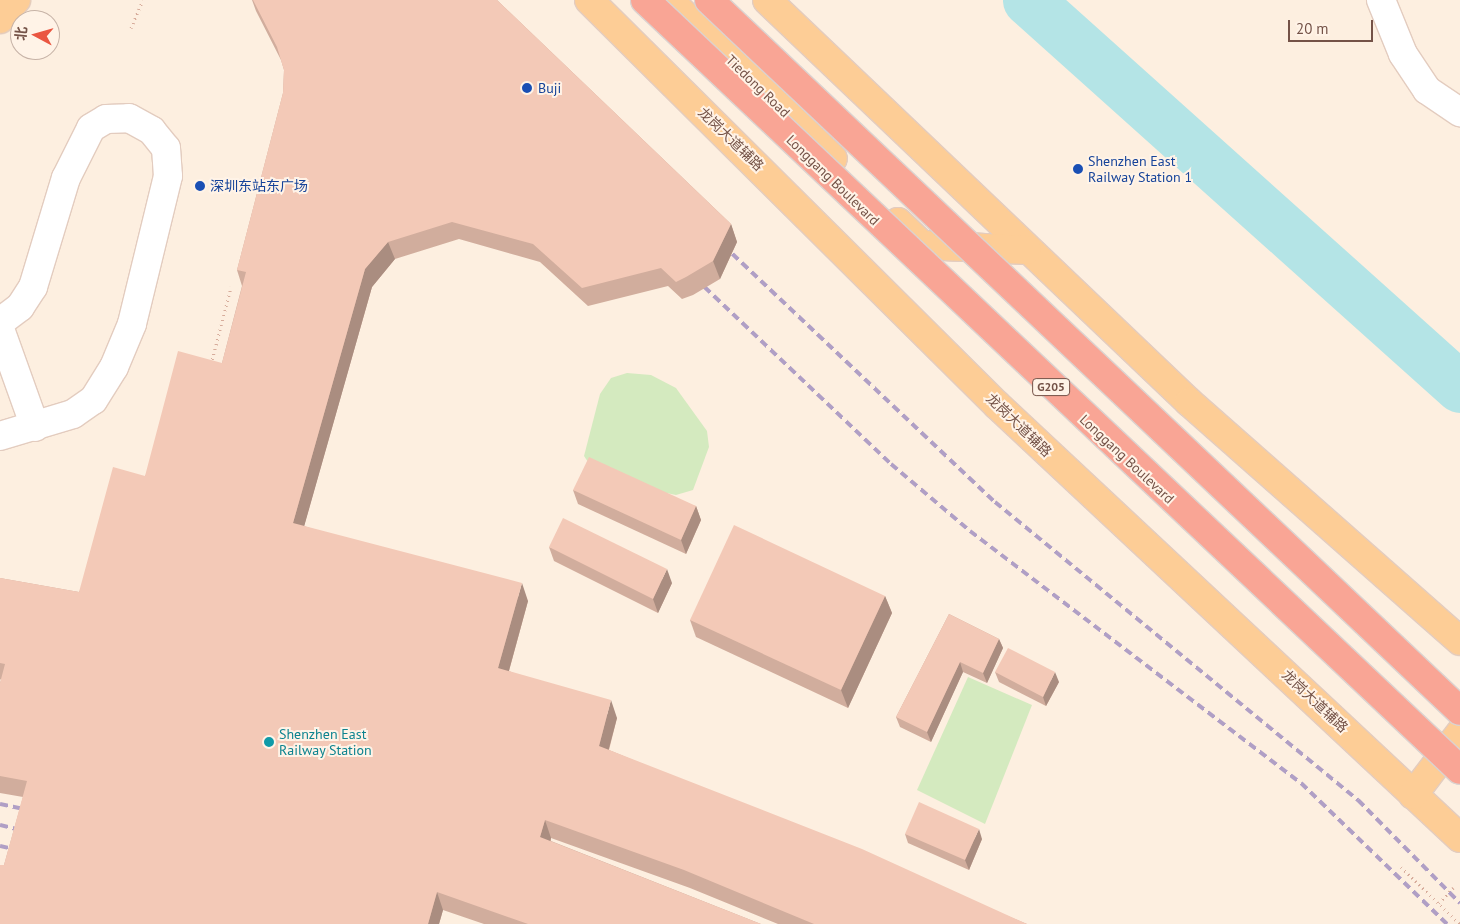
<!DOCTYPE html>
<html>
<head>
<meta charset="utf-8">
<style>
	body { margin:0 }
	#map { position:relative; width:1460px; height:924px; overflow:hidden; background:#fdefe0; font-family:"PT Sans","Noto Sans SC",sans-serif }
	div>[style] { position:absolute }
	.green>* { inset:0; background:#d4eabf }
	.river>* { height:51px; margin:-25.5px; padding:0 25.5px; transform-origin:25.5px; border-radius:25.5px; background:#b4e4e6 }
	.path>* { height:3px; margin-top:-1.5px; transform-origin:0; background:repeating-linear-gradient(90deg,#d7ac9b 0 1px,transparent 0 5px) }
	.roads { filter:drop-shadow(1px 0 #e3ccbf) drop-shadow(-1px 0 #e3ccbf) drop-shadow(0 1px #e3ccbf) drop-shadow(0 -1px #e3ccbf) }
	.minor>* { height:28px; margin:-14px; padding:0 14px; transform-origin:14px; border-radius:14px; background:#fff }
	.major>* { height:28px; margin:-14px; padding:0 14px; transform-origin:14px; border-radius:14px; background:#fdcd96 }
	.rail>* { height:4px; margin-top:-2px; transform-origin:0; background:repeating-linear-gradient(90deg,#b09fc5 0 8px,transparent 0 13px) }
	.bridges { filter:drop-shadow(1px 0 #dbd2cf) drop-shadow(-1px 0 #dbd2cf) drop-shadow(0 1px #dbd2cf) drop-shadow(0 -1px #dbd2cf) }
	.highway-bridge>* { height:28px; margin:-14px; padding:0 14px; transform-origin:14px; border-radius:14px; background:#f9a595 }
	.wall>* { inset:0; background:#d1ad9d }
	.shaded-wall>* { inset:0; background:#aa8d80 }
	.building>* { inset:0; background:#f3c9b7 }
	.dots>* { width:14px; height:14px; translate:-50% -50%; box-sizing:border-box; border:2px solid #fff3e7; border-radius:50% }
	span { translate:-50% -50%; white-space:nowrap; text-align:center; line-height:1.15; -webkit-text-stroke:4px #fff3e7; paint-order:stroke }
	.shield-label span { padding:1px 4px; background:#fff3e7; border:1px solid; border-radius:4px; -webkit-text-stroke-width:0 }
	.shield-label { font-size:12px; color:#745247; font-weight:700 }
	.street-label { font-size:14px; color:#745247 }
	.transit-label { font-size:14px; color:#164399 }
	.left { translate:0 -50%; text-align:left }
	.culture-label { font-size:14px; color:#0d838f }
	.north { position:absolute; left:10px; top:10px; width:50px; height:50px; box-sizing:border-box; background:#fff3e7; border:1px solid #c7b3a7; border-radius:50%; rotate:276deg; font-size:14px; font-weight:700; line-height:20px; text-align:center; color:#745247 }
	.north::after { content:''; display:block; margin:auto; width:18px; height:22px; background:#ea5641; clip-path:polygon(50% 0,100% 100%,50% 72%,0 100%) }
	.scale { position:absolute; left:1288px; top:20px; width:85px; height:22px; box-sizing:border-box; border:2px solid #745247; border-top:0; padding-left:6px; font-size:15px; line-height:18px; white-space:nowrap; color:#745247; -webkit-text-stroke:4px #fff3e7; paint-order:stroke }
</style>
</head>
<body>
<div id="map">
	<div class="green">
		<div style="clip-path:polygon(627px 373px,651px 375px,676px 388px,707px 431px,709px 447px,693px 490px,676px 495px,647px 489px,594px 471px,584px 456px,600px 394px,611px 378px)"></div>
		<div style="clip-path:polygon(968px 677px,1032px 705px,985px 824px,917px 790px)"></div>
	</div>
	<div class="river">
		<div style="left:1028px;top:0;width:580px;rotate:41.86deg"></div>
	</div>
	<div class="path">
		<div style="left:131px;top:28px;width:30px;rotate:-67deg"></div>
		<div style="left:211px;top:364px;width:80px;rotate:-75.4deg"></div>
		<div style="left:1401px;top:867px;width:82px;rotate:44deg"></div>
		<div style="left:1439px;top:903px;width:21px;rotate:-47deg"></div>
	</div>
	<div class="roads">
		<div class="minor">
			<div style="left:1381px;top:0;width:58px;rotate:67.8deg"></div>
			<div style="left:1403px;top:54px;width:43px;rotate:56.3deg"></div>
			<div style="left:1427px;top:90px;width:40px;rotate:34deg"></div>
			<div style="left:0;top:322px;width:25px;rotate:-37deg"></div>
			<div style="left:20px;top:307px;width:24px;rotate:-57deg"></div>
			<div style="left:33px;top:287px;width:114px;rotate:-73.2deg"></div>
			<div style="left:66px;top:178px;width:56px;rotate:-63.4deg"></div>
			<div style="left:91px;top:128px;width:17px;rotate:-31deg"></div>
			<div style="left:106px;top:119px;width:23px;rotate:-2deg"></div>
			<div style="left:129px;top:118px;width:26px;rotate:29deg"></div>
			<div style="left:152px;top:131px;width:22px;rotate:51deg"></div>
			<div style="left:166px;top:148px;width:28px;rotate:86deg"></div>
			<div style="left:168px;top:176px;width:152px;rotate:103.7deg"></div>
			<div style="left:132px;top:324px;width:47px;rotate:112.7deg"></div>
			<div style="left:114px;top:367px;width:39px;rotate:122deg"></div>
			<div style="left:93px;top:400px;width:24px;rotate:145deg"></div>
			<div style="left:73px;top:414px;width:76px;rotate:163.2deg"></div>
			<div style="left:0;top:329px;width:104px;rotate:70.3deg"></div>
		</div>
		<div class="major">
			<div style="left:589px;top:0;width:575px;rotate:44.79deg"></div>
			<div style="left:997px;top:405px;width:634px;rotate:43.08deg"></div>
			<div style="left:669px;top:0;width:228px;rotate:44.1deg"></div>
			<div style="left:767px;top:0;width:583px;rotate:43.61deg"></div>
			<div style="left:1189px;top:402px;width:361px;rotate:41.4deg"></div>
			<div style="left:0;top:19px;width:25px;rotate:-50deg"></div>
			<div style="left:898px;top:222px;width:33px;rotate:44deg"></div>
			<div style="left:922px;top:245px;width:105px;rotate:2.7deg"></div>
			<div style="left:1413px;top:795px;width:78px;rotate:-52.8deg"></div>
		</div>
	</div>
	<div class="rail">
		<div style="left:723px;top:245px;width:374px;rotate:43.4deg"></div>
		<div style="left:995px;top:502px;width:470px;rotate:39.4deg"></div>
		<div style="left:1358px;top:800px;width:145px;rotate:45.3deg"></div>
		<div style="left:695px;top:278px;width:270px;rotate:43.5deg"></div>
		<div style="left:891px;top:464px;width:104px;rotate:40.3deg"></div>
		<div style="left:970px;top:531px;width:416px;rotate:37.3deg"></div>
		<div style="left:1301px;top:783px;width:203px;rotate:44deg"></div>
		<div style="left:0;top:804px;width:35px;rotate:12deg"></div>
		<div style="left:0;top:825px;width:30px;rotate:14deg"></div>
		<div style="left:0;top:846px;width:23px;rotate:13deg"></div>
	</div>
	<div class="bridges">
		<div class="highway-bridge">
			<div style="left:645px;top:0;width:1121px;rotate:43.37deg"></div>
			<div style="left:709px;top:0;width:1034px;rotate:43.43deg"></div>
		</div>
	</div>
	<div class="wall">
		<div style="clip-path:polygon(252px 0,497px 0,731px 224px,737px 242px,720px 279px,693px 295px,682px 299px,668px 286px,588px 306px,540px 262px,459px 239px,395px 259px,372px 287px,304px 526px,528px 601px,509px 671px,617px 718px,609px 750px,1027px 924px,778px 924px,690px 888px,551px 838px,551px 841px,761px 924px,484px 924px,443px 910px,439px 924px,0 924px,4px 865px,23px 797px,0 793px,0 683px,1px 680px,0 679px,0 578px,79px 592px,145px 476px,222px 363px,242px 286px,237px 270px,283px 93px,284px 70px,281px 60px,256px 11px)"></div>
		<div style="clip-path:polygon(573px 490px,696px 506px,701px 520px,686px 554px,578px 504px)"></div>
		<div style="clip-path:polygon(549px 547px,672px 583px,658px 613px,554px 561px)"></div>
		<div style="clip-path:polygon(885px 596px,892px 613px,848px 708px,696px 637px,690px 620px)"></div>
		<div style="clip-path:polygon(949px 614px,999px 639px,1003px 648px,987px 683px,963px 672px,931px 742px,900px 727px,896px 717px)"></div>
		<div style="clip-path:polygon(995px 672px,1059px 682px,1046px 706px,999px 682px)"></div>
		<div style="clip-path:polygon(905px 834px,982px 839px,969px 870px,908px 843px)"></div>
	</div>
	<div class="shaded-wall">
		<div style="clip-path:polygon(731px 224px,737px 242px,720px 279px,713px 261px)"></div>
		<div style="clip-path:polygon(388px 242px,395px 259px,372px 287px,300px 541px,293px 523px,365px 269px)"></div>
		<div style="clip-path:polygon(696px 506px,701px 520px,686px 554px,681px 540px)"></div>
		<div style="clip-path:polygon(667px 569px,672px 583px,658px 613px,653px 599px)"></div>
		<div style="clip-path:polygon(522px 583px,528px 601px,505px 685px,498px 668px)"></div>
		<div style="clip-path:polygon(885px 596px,892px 613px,848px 708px,841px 690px)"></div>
		<div style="clip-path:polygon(999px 639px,1003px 648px,987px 683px,983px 673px)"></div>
		<div style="clip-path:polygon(960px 662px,963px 672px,931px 742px,927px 732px)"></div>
		<div style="clip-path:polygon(1055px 672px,1059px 682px,1046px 706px,1043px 697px)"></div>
		<div style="clip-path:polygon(611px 700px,617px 718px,605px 763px,599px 746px)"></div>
		<div style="clip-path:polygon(545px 820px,551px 838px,546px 855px,540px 837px)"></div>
		<div style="clip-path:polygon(979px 829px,982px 839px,969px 870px,965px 860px)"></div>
		<div style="clip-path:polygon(437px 892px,443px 910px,439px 924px,428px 924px)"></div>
	</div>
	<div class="building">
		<div style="clip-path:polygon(253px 0,497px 0,731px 224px,713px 261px,686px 277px,676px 282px,661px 268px,582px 288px,533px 244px,452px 222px,388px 242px,365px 269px,293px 523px,522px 583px,498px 668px,611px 700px,599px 746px,862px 849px,1027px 924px,814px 924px,684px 870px,545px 820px,540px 837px,761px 924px,528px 924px,437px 892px,428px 924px,0 924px,0 865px,4px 865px,27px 781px,0 776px,0 683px,5px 664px,0 663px,0 578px,79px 592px,113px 467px,145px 476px,178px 351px,222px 363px,246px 272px,237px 270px,283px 93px,284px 70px,277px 47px)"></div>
		<div style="clip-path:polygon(589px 457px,696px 506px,681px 540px,573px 490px)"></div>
		<div style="clip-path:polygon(563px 518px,667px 569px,653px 599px,549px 547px)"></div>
		<div style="clip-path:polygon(734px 525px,885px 596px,841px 690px,690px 620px)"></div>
		<div style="clip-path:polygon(949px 614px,999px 639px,983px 673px,960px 662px,927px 732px,896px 717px)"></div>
		<div style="clip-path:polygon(1008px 648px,1055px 672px,1043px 697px,995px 672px)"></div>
		<div style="clip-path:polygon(919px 802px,979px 829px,965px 860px,905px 834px)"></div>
	</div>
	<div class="dots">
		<div style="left:527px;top:88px;background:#1a4fb4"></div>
		<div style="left:1078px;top:169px;background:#1a4fb4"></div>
		<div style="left:200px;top:186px;background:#1a4fb4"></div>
		<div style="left:269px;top:742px;background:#0f9aa8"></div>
	</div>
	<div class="shield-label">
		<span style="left:1051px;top:387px">G205</span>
	</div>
	<div class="street-label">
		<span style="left:758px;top:86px;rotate:44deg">Tiedong Road</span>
		<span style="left:731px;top:139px;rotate:44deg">龙岗大道辅路</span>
		<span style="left:833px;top:180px;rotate:44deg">Longgang Boulevard</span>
		<span style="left:1019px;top:425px;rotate:44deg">龙岗大道辅路</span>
		<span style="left:1127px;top:459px;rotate:43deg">Longgang Boulevard</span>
		<span style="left:1315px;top:701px;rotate:43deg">龙岗大道辅路</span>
	</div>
	<div class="transit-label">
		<span class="left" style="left:538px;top:88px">Buji</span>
		<span class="left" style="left:1088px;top:169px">Shenzhen East<br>Railway Station 1</span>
		<span class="left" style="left:210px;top:186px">深圳东站东广场</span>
	</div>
	<div class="culture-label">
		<span class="left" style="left:279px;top:742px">Shenzhen East<br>Railway Station</span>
	</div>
	<div class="north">北</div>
	<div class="scale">20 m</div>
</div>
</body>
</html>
